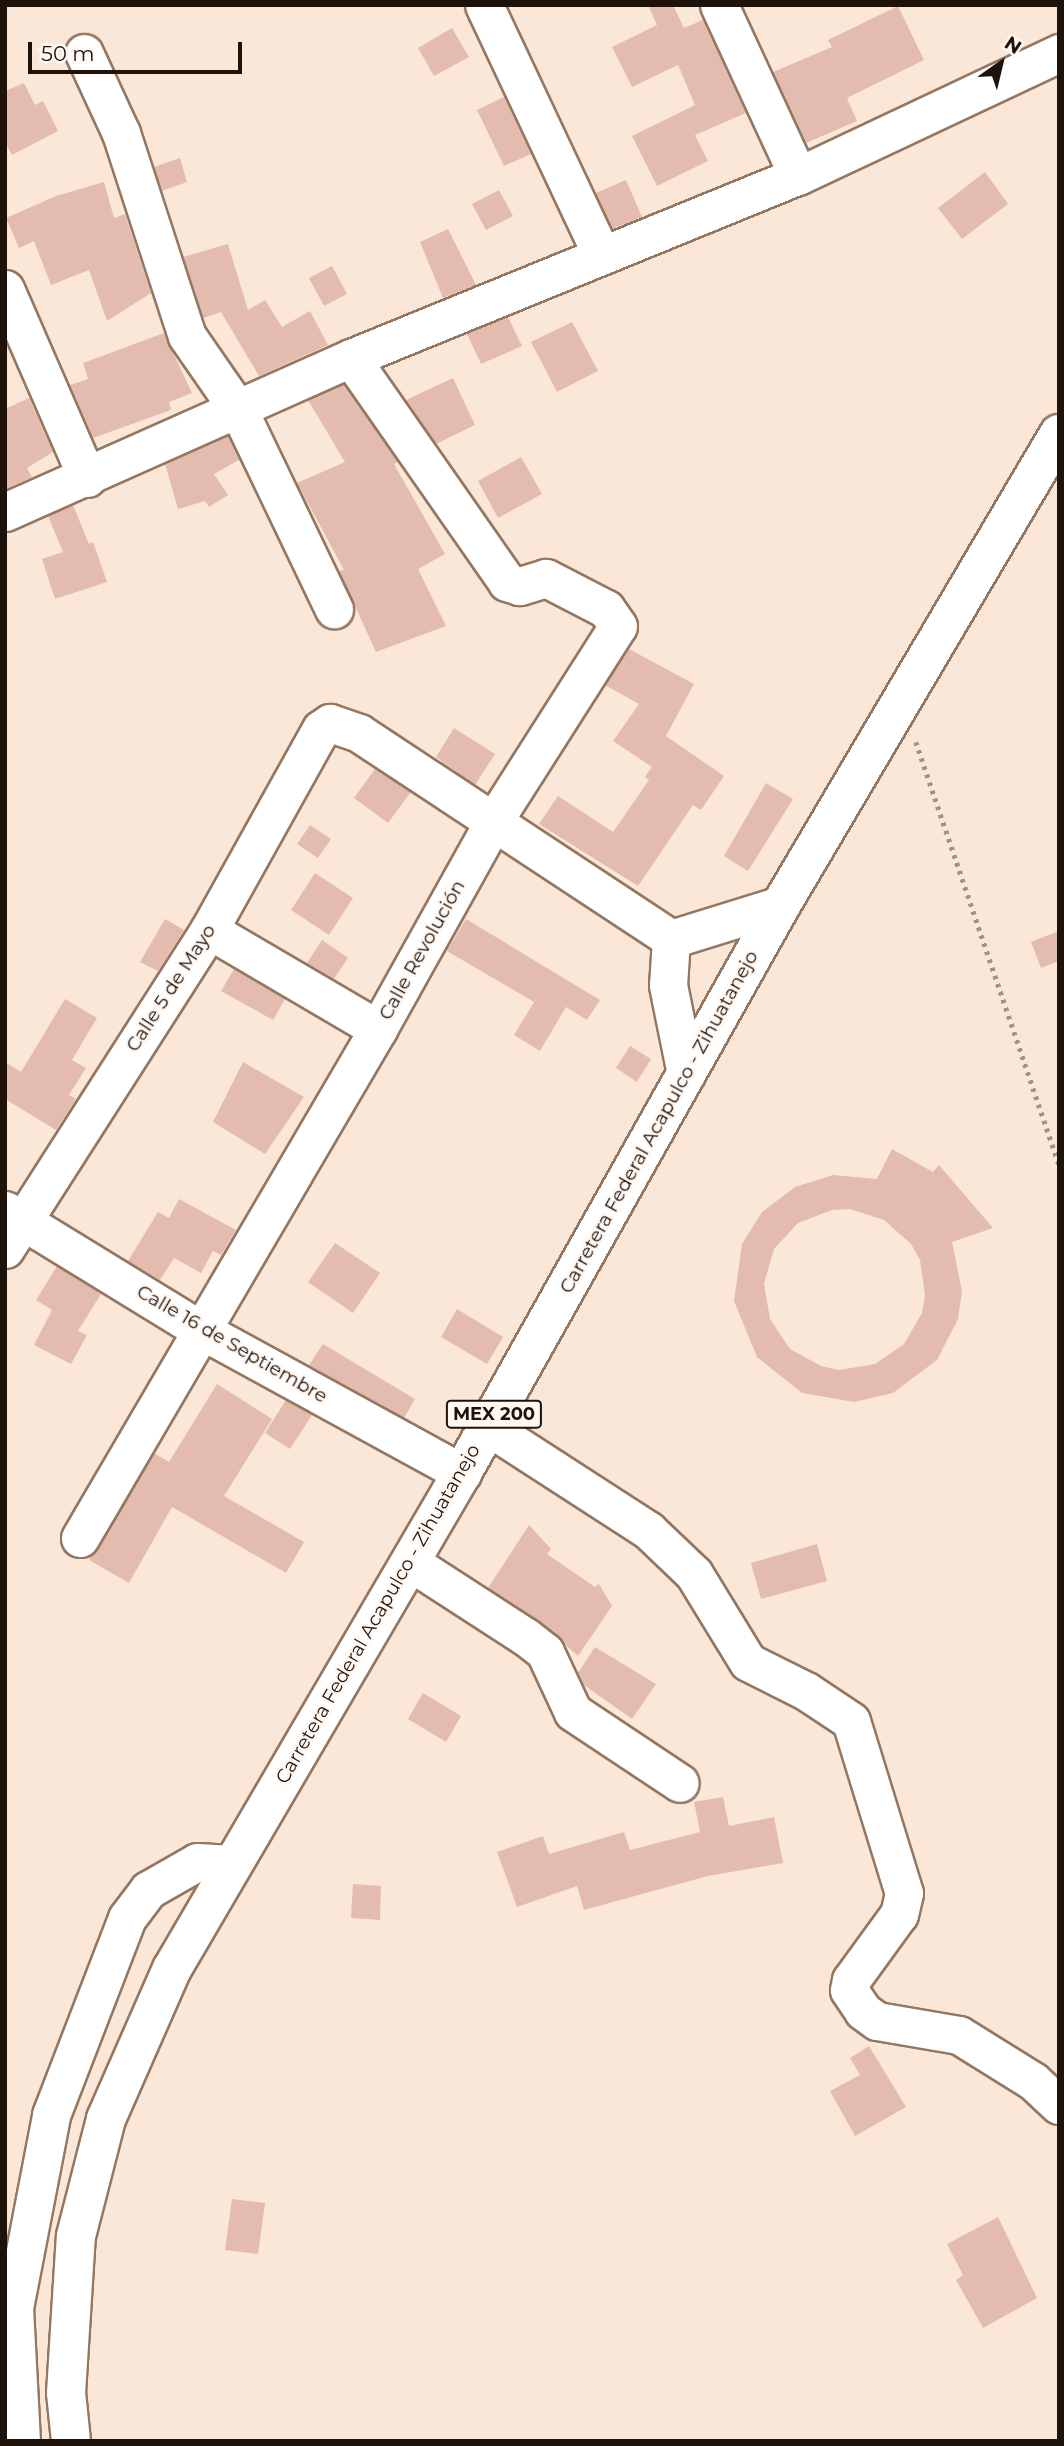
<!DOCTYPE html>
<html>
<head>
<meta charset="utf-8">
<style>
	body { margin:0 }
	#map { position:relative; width:1064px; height:2446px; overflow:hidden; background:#fbe7d8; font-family:Montserrat,sans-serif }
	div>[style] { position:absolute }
	.building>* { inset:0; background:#e3bcaf }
	.path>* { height:4.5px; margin-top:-2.25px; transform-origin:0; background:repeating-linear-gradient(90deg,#a29285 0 3.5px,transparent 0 8.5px) }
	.roads { filter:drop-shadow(2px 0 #947760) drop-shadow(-2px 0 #947760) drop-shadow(0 2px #947760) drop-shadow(0 -2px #947760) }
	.minor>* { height:37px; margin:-18.5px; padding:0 18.5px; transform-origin:18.5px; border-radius:18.5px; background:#fff }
	.major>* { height:38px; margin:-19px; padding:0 19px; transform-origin:19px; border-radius:19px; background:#fff }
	span { translate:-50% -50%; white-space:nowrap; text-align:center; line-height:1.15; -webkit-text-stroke:5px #fef7f2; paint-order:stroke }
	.shield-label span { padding:2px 5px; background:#fef7f2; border:2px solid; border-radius:5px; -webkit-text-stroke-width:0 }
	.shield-label { font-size:18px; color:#1e130a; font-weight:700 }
	.street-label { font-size:19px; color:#1e130a }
	.frame { position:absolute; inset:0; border:7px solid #1e130a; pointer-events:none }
	.north { position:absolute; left:966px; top:28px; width:70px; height:70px; -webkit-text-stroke:5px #fef7f2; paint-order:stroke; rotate:34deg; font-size:19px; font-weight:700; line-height:28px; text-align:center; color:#1e130a }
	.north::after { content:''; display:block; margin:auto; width:24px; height:32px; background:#1e130a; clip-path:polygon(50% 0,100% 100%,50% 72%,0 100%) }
	.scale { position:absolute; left:28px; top:42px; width:214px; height:32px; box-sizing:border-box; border:4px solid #1e130a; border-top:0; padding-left:9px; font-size:21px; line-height:24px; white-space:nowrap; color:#1e130a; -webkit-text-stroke:5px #fef7f2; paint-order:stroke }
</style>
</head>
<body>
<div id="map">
	<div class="building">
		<div style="clip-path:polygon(648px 5px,673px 5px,684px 28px,703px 20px,746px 113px,695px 135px,708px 161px,657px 186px,632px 136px,695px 105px,678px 65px,632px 87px,612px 47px,657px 25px)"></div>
		<div style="clip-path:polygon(898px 6px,924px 60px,847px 98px,857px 121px,806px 143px,773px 72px,832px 47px,828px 40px)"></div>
		<div style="clip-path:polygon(452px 28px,469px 57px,434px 76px,418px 48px)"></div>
		<div style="clip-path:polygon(24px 83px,35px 105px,43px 101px,58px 131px,12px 155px,5px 142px,5px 91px)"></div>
		<div style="clip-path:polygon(504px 97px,531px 154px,504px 166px,477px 110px)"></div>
		<div style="clip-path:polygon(180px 158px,187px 182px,162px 191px,154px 167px)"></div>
		<div style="clip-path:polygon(985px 172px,1008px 204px,962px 239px,938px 208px)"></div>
		<div style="clip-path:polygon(626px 180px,642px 217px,612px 229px,596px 193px)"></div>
		<div style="clip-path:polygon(104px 182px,114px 218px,125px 214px,151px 293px,107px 321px,89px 270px,51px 285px,34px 241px,19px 248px,6px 218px,56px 196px)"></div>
		<div style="clip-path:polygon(499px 190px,513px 216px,486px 230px,472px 204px)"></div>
		<div style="clip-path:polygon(448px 229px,476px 285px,443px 298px,420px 242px)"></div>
		<div style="clip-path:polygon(228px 244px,248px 310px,265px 300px,282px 327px,310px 311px,328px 345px,259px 376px,221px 312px,203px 318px,183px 257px)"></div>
		<div style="clip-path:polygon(332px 266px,347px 294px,324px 306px,309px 278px)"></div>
		<div style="clip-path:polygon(508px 317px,522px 346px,481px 364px,467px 334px)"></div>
		<div style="clip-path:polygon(572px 322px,598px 371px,557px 392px,531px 342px)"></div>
		<div style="clip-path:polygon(164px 333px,192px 393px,169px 402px,171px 410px,93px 438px,70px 385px,88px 379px,83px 363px)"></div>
		<div style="clip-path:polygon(453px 378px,475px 425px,436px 444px,406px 400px)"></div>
		<div style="clip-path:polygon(344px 384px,398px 462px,394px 464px,445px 554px,418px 569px,446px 626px,376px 652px,339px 571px,344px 570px,297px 483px,345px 462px,308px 400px)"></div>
		<div style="clip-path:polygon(29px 398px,53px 452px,27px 468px,32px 477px,5px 489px,5px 409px)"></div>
		<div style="clip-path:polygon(228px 436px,239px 460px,214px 474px,228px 495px,209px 507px,205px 501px,178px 509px,165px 464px)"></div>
		<div style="clip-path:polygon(521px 457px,542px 494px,498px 518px,478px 481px)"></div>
		<div style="clip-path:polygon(73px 505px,89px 544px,93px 542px,107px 582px,55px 599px,42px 559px,63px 552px,48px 516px)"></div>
		<div style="clip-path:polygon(629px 649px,694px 684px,666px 736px,724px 776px,701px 810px,693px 805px,638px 886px,539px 824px,558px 796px,613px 832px,649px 780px,645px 777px,652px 767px,613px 741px,639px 704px,605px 685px)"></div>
		<div style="clip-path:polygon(454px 728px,495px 754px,475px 785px,436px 757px)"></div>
		<div style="clip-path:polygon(375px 769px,411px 792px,388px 823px,354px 798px)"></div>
		<div style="clip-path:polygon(766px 783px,793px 799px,748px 871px,724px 856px)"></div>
		<div style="clip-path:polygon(310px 825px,331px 839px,318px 858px,297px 844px)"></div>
		<div style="clip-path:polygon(315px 873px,353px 898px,329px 935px,291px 910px)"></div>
		<div style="clip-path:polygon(165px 919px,184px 930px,158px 971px,140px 962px)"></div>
		<div style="clip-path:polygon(466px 919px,600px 1000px,587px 1020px,566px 1007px,540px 1051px,514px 1035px,534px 1002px,447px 951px)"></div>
		<div style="clip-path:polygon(1059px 931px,1059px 961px,1041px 968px,1031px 942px)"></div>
		<div style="clip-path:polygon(322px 940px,348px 958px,334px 979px,307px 963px)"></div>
		<div style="clip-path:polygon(234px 969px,285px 999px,273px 1020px,221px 991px)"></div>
		<div style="clip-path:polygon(65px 999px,97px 1018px,72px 1060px,86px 1068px,69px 1095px,76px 1099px,56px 1130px,5px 1099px,5px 1062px,21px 1072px)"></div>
		<div style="clip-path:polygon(630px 1046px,651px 1059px,637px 1082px,616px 1068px)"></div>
		<div style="clip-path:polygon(243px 1062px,304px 1097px,265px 1154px,213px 1122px)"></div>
		<div style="clip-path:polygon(evenodd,892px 1149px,933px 1172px,939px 1165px,993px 1228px,952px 1242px,962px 1291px,958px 1319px,937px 1360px,893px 1393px,854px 1402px,802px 1393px,757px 1357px,734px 1301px,742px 1244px,762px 1212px,795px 1187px,833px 1175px,877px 1179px,892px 1149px,850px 1209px,884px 1220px,911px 1244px,920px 1260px,925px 1295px,922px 1313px,904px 1344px,875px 1364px,839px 1370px,821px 1366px,790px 1349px,770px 1319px,764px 1284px,774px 1249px,798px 1223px,832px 1210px,850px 1209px)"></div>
		<div style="clip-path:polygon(179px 1199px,236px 1230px,221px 1255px,213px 1251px,201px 1273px,174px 1258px,160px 1280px,128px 1261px,158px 1212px,169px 1218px)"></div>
		<div style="clip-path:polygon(335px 1243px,380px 1273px,353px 1313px,308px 1282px)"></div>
		<div style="clip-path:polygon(57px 1266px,101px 1294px,78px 1331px,87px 1335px,71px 1364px,34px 1345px,52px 1310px,36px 1300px)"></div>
		<div style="clip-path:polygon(457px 1309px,503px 1337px,487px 1364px,441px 1337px)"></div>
		<div style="clip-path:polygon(323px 1344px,415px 1399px,404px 1418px,309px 1365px)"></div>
		<div style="clip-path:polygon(217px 1384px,272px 1419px,224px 1496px,304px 1542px,286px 1573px,172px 1507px,129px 1583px,89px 1560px,154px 1453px,169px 1462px)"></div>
		<div style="clip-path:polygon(286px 1400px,312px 1415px,290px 1449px,265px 1433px)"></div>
		<div style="clip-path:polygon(529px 1525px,551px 1549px,547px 1554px,595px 1587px,599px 1584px,612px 1606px,578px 1656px,539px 1621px,488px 1588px)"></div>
		<div style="clip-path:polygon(817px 1544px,827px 1581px,761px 1599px,751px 1563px)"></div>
		<div style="clip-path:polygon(595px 1647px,656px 1684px,632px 1719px,584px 1685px,578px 1673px)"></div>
		<div style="clip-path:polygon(423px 1693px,461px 1716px,446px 1742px,408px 1719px)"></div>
		<div style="clip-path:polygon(723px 1797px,729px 1826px,774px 1817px,783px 1863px,708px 1876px,584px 1910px,577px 1886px,517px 1907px,497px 1852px,543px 1836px,549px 1854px,624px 1832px,630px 1850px,700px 1832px,694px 1802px)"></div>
		<div style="clip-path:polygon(353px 1884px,381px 1886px,380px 1920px,351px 1918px)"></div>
		<div style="clip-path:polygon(869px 2046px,906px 2107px,855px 2136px,830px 2091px,860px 2075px,850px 2058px)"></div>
		<div style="clip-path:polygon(232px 2199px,265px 2203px,258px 2254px,225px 2250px)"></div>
		<div style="clip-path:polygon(998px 2217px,1037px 2298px,983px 2328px,956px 2280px,963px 2275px,947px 2244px)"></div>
	</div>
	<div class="path">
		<div style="left:916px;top:742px;width:447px;rotate:71.3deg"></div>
	</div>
	<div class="roads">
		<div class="minor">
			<div style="left:484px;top:5px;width:275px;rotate:64.8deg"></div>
			<div style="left:719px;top:5px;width:188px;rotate:65.2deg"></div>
			<div style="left:84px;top:53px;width:88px;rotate:65.2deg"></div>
			<div style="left:121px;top:133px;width:213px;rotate:72deg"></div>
			<div style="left:187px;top:336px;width:91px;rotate:55.3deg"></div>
			<div style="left:239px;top:411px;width:220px;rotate:64.4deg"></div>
			<div style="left:5px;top:289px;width:206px;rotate:66.5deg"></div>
			<div style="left:5px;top:512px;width:379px;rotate:-24deg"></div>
			<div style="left:351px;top:358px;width:483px;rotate:-22.2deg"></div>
			<div style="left:798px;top:176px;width:289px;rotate:-25.2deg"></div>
			<div style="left:209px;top:930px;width:196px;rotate:30.4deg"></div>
			<div style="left:671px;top:939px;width:46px;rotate:93.7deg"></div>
			<div style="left:668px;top:985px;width:91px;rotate:78.6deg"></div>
			<div style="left:671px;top:939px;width:115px;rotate:-17.2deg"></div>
			<div style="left:5px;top:1210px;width:230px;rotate:31.5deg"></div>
			<div style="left:201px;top:1330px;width:298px;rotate:28.7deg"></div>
			<div style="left:5px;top:1249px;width:379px;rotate:-57.4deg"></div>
			<div style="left:209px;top:930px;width:230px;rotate:-60.9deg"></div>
			<div style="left:321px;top:729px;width:11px;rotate:-34deg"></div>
			<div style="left:330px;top:723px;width:31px;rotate:19deg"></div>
			<div style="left:359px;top:733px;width:374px;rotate:33.4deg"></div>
			<div style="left:487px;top:1426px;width:192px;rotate:32.9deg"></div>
			<div style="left:648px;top:1530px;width:64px;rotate:43.7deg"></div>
			<div style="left:694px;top:1574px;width:103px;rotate:58.5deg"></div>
			<div style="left:748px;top:1662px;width:65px;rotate:26.6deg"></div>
			<div style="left:806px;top:1691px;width:54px;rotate:33.7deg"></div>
			<div style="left:851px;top:1721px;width:180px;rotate:72.9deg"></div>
			<div style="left:904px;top:1893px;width:22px;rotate:103deg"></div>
			<div style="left:899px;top:1914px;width:82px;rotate:126deg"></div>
			<div style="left:851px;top:1980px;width:10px;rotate:101deg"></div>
			<div style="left:849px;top:1990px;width:25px;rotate:56deg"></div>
			<div style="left:863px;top:2011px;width:17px;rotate:36deg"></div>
			<div style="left:877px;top:2021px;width:83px;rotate:9.7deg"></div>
			<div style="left:959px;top:2035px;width:87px;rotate:31.9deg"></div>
			<div style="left:1033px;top:2081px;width:35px;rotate:43deg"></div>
			<div style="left:80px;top:1538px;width:590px;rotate:-59.65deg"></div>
			<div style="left:378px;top:1029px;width:237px;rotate:-60.9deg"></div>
			<div style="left:493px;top:822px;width:232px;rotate:-57.5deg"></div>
			<div style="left:618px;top:626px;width:21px;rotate:-125deg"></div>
			<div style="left:606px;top:609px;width:68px;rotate:-152.7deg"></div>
			<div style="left:546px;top:578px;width:28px;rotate:163deg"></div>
			<div style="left:519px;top:586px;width:13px;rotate:-162deg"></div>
			<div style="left:507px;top:582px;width:273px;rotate:-124.9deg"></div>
			<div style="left:410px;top:1562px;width:138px;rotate:32.9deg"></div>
			<div style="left:526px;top:1637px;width:24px;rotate:38deg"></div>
			<div style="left:545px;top:1652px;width:66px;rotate:65deg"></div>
			<div style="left:573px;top:1712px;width:128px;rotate:33.6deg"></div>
			<div style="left:21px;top:2441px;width:133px;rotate:-93deg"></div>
			<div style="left:14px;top:2308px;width:197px;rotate:-79.1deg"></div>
			<div style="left:51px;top:2115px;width:211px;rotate:-68.9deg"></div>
			<div style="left:127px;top:1918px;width:35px;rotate:-53deg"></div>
			<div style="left:148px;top:1890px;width:56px;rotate:-29.7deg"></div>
			<div style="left:197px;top:1862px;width:36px;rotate:3deg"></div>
		</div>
		<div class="major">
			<div style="left:71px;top:2441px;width:48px;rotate:-95.9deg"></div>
			<div style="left:66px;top:2393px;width:157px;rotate:-86.4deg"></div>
			<div style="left:76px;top:2236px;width:121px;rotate:-75.6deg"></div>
			<div style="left:106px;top:2119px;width:164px;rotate:-66.3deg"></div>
			<div style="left:172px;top:1969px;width:575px;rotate:-59.69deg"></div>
			<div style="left:462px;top:1473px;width:651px;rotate:-60.68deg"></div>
			<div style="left:781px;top:905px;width:547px;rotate:-59.45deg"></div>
		</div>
	</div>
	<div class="shield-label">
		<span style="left:494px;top:1414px">MEX 200</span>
	</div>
	<div class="street-label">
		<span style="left:422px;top:950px;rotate:-61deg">Calle Revolución</span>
		<span style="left:171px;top:988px;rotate:-57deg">Calle 5 de Mayo</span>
		<span style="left:659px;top:1122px;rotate:-61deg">Carretera Federal Acapulco - Zihuatanejo</span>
		<span style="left:232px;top:1344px;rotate:30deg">Calle 16 de Septiembre</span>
		<span style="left:378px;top:1614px;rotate:-60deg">Carretera Federal Acapulco - Zihuatanejo</span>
	</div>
	<div class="frame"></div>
	<div class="north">N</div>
	<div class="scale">50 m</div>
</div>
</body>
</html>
